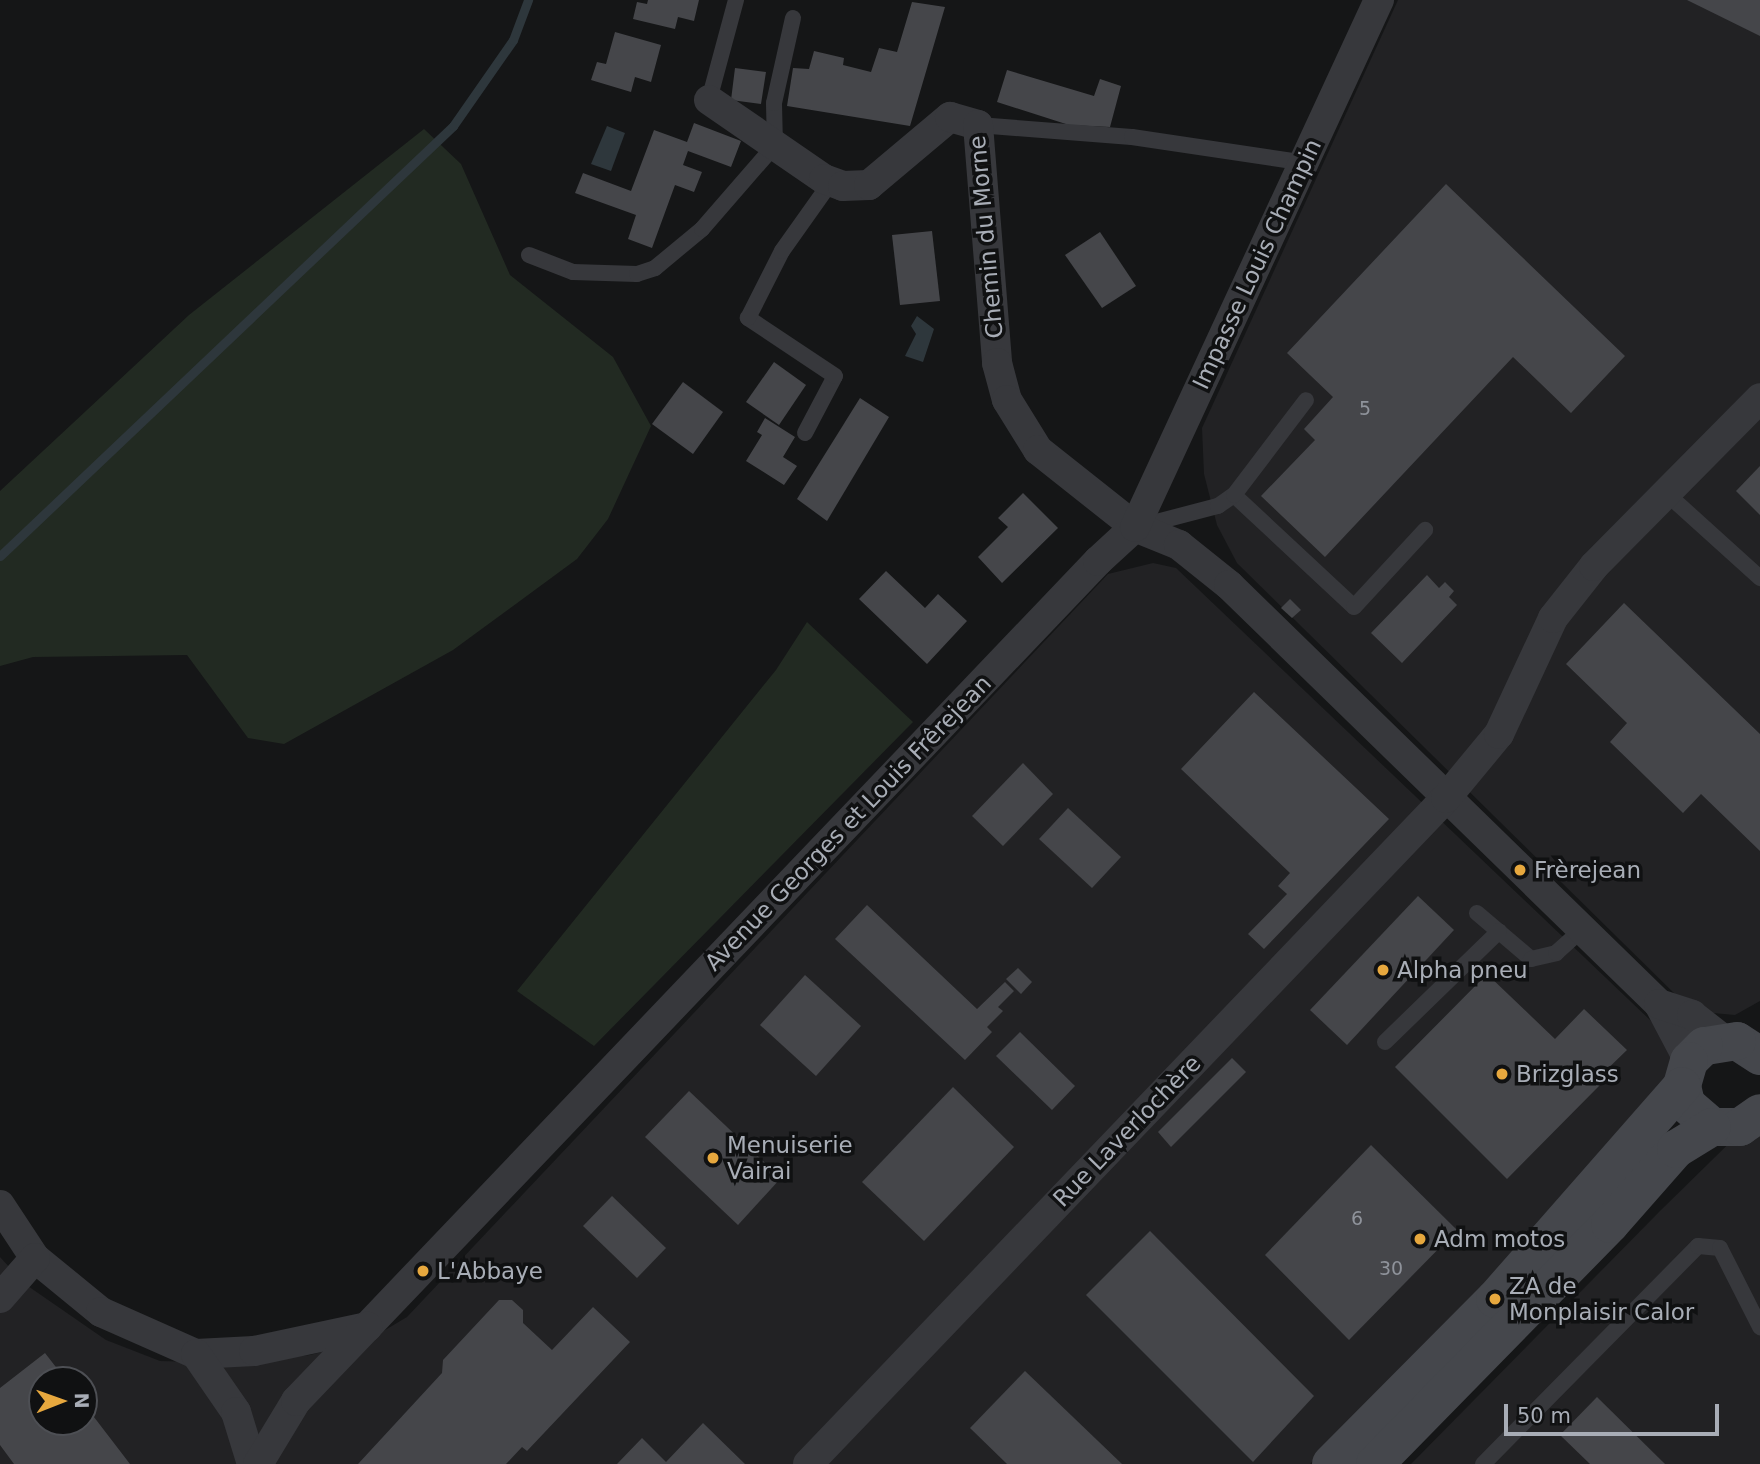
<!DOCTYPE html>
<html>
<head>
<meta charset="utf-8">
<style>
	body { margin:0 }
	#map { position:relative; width:1760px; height:1464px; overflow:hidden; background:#151617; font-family:"DejaVu Sans",sans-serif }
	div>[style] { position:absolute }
	.built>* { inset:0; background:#222224 }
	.green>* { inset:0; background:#222a22 }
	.water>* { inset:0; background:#2e373c }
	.stream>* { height:9px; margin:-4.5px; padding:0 4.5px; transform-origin:4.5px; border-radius:4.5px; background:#2e373c }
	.building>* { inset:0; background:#45464a }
	.service>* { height:16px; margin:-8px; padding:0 8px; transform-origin:8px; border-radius:8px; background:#37383c }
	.minor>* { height:30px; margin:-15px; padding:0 15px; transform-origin:15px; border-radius:15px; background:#37383c }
	.secondary>* { height:38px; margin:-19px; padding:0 19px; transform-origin:19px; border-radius:19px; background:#45474c }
	.dots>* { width:19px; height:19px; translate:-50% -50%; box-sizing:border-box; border:4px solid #101112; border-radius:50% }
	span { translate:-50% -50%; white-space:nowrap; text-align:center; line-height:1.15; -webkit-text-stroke:7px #101112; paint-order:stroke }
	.number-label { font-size:19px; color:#8f939b }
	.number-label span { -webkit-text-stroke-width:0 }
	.street-label { font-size:23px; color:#a8adb6 }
	.poi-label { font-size:23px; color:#a8adb6 }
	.left { translate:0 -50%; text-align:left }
	.north { position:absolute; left:28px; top:1366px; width:70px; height:70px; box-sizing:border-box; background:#101112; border:2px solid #4d4f54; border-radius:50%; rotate:89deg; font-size:19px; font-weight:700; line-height:28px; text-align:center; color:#a8adb6 }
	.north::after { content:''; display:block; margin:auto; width:24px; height:32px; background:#e7a83e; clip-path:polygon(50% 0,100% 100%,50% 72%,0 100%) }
	.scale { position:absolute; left:1504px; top:1404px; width:215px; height:32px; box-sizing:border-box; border:4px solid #a8adb6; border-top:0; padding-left:9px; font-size:21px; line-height:24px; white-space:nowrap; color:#a8adb6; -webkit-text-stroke:5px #101112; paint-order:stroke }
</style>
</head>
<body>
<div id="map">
	<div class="built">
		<div style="clip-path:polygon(1398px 0,1760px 0,1760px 1001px,1735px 1015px,1713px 1013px,1681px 1000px,1237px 563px,1217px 525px,1204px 474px,1202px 428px)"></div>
		<div style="clip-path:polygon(evenodd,1153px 563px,1176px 568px,1671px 1040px,1678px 1062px,1656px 1108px,1310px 1464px,0 1464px,0 1257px,25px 1284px,106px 1340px,160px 1361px,232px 1363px,310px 1355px,370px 1339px,407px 1317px,1108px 574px,1153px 563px,42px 1380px,84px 1380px,84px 1422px,42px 1422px,42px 1380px)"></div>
		<div style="clip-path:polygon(1760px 1113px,1760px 1464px,1411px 1464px,1660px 1211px)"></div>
	</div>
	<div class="green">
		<div style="clip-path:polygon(424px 129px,461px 164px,510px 275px,613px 357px,651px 426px,608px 519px,577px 559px,453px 650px,284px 744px,248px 738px,187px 655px,33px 657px,0 666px,0 491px,189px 315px)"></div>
		<div style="clip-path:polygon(807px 622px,913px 722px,594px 1046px,517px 991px,776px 670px)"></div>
	</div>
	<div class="water">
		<div style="clip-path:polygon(607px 126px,625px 133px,611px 171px,591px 164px)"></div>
		<div style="clip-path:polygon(917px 316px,934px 329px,923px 362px,905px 356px,916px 334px,911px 326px)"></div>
	</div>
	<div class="stream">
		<div style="left:0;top:556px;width:625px;rotate:-43.51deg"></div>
		<div style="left:453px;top:126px;width:105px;rotate:-55.1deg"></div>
		<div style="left:513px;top:40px;width:43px;rotate:-69.4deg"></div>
	</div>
	<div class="building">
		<div style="clip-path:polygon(648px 0,699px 0,694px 21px,678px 17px,675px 29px,633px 19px,637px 2px,647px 4px)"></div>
		<div style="clip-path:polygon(1687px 0,1760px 0,1760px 36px)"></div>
		<div style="clip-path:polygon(912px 2px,945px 7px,910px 126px,787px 106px,793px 68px,809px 69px,814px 51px,844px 58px,843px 65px,871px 72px,879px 48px,897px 52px)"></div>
		<div style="clip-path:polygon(615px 32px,661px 45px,651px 82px,635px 77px,631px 92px,591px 80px,597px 62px,606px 64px)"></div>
		<div style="clip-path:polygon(735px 68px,766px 72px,761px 104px,731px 100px)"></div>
		<div style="clip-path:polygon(1007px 70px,1094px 96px,1100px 79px,1121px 86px,1110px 127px,1069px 125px,997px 102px)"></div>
		<div style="clip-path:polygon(694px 123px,741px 141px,731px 167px,688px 151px,683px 165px,702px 172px,694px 192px,675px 185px,652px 248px,628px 239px,636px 215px,575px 193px,583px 173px,631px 191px,654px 130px,687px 142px)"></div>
		<div style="clip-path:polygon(1446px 184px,1625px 356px,1571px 413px,1513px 357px,1325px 557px,1261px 496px,1315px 440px,1304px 429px,1333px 397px,1287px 353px)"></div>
		<div style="clip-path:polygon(932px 231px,940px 301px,900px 305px,892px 235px)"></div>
		<div style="clip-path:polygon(1100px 232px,1136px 286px,1102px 308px,1065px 255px)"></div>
		<div style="clip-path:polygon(774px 362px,806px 385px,779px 425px,746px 402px)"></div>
		<div style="clip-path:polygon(683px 382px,723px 412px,693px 454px,652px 424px)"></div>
		<div style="clip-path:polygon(860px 398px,889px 417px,827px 521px,797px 499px)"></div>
		<div style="clip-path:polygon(765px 418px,795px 437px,783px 457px,797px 466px,784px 485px,746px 461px,762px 435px,757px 432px)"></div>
		<div style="clip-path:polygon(1760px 466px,1760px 515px,1736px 491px)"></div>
		<div style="clip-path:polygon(1023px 493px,1058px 528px,1002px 583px,978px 557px,1008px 527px,998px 518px)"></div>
		<div style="clip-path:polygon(886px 571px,925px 608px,938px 594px,967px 621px,927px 664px,859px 599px)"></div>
		<div style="clip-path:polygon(1427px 575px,1439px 588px,1445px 582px,1454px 591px,1449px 597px,1457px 605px,1402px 663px,1371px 633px)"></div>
		<div style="clip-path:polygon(1290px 599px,1301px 610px,1292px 618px,1281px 608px)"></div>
		<div style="clip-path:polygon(1624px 603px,1760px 734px,1760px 851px,1701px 794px,1683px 813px,1610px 742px,1627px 723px,1566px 664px)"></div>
		<div style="clip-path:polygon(1254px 692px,1389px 819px,1264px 949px,1248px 934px,1287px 894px,1278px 886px,1290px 873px,1181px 769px)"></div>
		<div style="clip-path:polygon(1023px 763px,1053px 794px,1003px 846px,972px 816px)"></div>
		<div style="clip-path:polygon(1068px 808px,1121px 857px,1092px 888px,1039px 839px)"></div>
		<div style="clip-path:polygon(1418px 896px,1454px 930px,1347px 1045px,1310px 1010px)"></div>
		<div style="clip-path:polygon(867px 905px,977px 1009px,1005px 982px,1014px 991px,998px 1007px,1003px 1011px,987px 1027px,992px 1032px,965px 1060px,835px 939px)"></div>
		<div style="clip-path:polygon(1018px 968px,1032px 982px,1021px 994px,1006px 979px)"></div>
		<div style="clip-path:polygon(1487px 974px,1555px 1039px,1584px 1009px,1627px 1050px,1596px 1080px,1600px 1085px,1507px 1179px,1395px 1067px)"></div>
		<div style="clip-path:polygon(805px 975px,861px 1026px,816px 1076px,760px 1025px)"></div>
		<div style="clip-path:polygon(1020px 1032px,1075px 1086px,1052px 1110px,996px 1056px)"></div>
		<div style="clip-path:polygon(1232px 1058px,1246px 1072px,1171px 1147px,1158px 1132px)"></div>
		<div style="clip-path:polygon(953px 1087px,1014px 1147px,924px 1241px,862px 1182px)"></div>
		<div style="clip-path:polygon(689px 1091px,781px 1178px,738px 1225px,645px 1137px)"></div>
		<div style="clip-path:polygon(1371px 1145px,1457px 1230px,1349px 1340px,1265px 1255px)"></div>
		<div style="clip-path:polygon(612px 1196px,666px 1248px,637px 1278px,583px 1226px)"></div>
		<div style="clip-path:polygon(1150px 1231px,1314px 1396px,1253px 1462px,1086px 1295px)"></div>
		<div style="clip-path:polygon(499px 1300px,512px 1300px,523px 1310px,523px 1323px,552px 1350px,593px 1307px,630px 1342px,527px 1451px,522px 1447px,506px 1464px,358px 1464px,442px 1373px,443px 1360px)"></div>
		<div style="clip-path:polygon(45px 1353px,66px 1380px,42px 1380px,42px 1422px,84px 1422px,84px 1404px,130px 1464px,14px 1464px,0 1445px,0 1388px)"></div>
		<div style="clip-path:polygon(1025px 1371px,1122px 1464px,1007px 1464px,970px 1428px)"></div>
		<div style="clip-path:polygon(1597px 1397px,1665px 1464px,1590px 1464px,1560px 1435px)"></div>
		<div style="clip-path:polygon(703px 1423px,745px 1464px,617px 1464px,642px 1438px,666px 1462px)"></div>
	</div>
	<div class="service">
		<div style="left:709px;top:100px;width:104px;rotate:-74.9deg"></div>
		<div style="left:978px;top:125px;width:154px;rotate:4.5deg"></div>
		<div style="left:1132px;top:137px;width:176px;rotate:8.5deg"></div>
		<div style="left:529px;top:255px;width:47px;rotate:21.1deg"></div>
		<div style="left:573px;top:272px;width:64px;rotate:1.8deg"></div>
		<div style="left:637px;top:274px;width:19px;rotate:-18deg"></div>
		<div style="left:655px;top:268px;width:61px;rotate:-39.7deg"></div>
		<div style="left:702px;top:229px;width:111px;rotate:-49deg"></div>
		<div style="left:775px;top:145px;width:42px;rotate:-91.4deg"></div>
		<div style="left:774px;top:103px;width:87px;rotate:-77.4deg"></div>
		<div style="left:805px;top:433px;width:64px;rotate:-62.2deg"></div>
		<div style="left:835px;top:376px;width:105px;rotate:-146.3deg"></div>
		<div style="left:748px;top:318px;width:75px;rotate:-63.1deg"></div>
		<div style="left:782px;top:251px;width:85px;rotate:-54.6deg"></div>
		<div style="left:1666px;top:493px;width:127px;rotate:42.1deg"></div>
		<div style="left:1234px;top:495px;width:164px;rotate:43deg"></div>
		<div style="left:1354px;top:607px;width:105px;rotate:-47.3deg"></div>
		<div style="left:1141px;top:526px;width:80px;rotate:-14.6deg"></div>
		<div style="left:1218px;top:506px;width:19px;rotate:-35deg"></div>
		<div style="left:1234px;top:495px;width:119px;rotate:-52.8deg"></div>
		<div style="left:1477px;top:913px;width:71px;rotate:40.4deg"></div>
		<div style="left:1531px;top:959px;width:26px;rotate:-13deg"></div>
		<div style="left:1556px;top:953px;width:36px;rotate:-42deg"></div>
		<div style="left:1385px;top:1042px;width:159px;rotate:-44.2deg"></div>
		<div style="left:1483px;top:1464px;width:306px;rotate:-45.4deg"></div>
		<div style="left:1698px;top:1246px;width:22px;rotate:5deg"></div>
		<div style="left:1720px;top:1248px;width:89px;rotate:63.1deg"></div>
	</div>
	<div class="minor">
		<div style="left:709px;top:100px;width:140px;rotate:34.5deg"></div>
		<div style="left:824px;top:179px;width:20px;rotate:20deg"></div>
		<div style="left:843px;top:186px;width:26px;rotate:-2deg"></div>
		<div style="left:869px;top:185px;width:106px;rotate:-40deg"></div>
		<div style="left:950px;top:117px;width:29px;rotate:16deg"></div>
		<div style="left:978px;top:125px;width:239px;rotate:85.4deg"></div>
		<div style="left:997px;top:363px;width:38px;rotate:75deg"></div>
		<div style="left:1007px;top:400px;width:59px;rotate:58.2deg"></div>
		<div style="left:1038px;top:450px;width:124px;rotate:38.4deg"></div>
		<div style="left:1135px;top:527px;width:48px;rotate:22.2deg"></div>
		<div style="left:1179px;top:545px;width:64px;rotate:38.7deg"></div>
		<div style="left:1229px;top:585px;width:600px;rotate:44.26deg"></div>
		<div style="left:1659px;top:1004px;width:64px;rotate:62.2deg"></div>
		<div style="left:1659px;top:1004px;width:35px;rotate:18deg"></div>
		<div style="left:1692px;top:1015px;width:41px;rotate:38deg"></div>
		<div style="left:0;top:1205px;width:64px;rotate:56.6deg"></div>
		<div style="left:35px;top:1258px;width:85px;rotate:39.3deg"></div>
		<div style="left:101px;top:1312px;width:104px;rotate:23.9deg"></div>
		<div style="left:196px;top:1354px;width:58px;rotate:-3deg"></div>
		<div style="left:254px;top:1351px;width:116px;rotate:-12deg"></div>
		<div style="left:367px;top:1327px;width:1059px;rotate:-46.34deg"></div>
		<div style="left:1098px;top:561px;width:50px;rotate:-42.6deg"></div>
		<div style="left:1135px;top:527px;width:581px;rotate:-65.16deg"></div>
		<div style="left:0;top:1298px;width:53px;rotate:-48.8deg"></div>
		<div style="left:196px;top:1354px;width:70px;rotate:55.4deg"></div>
		<div style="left:236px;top:1412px;width:54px;rotate:72.9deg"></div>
		<div style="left:258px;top:1464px;width:74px;rotate:-58.9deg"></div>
		<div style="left:296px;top:1401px;width:103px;rotate:-46.2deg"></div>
		<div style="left:808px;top:1464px;width:922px;rotate:-46.23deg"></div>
		<div style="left:1446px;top:798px;width:83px;rotate:-50.4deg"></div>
		<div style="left:1499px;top:734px;width:128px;rotate:-65deg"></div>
		<div style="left:1553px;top:618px;width:66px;rotate:-51.7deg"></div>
		<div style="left:1594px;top:566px;width:236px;rotate:-45.3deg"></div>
	</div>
	<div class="secondary">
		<div style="left:1760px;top:1056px;width:27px;rotate:-147deg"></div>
		<div style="left:1737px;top:1041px;width:33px;rotate:171deg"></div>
		<div style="left:1704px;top:1046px;width:21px;rotate:135deg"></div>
		<div style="left:1689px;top:1061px;width:26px;rotate:106deg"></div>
		<div style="left:1682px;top:1086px;width:18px;rotate:77deg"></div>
		<div style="left:1686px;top:1104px;width:35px;rotate:41deg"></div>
		<div style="left:1712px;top:1127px;width:28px"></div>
		<div style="left:1740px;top:1127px;width:24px;rotate:-35deg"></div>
		<div style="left:1331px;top:1464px;width:233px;rotate:-45.2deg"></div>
		<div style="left:1495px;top:1299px;width:283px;rotate:-48.7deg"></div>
		<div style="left:1375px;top:1464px;width:336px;rotate:-45.6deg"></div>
		<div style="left:1610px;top:1224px;width:100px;rotate:-48.7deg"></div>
		<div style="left:1676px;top:1149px;width:42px;rotate:-31.4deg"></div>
	</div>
	<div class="dots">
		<div style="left:1520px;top:870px;background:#e7a83e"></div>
		<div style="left:1383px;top:970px;background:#e7a83e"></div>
		<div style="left:1502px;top:1074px;background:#e7a83e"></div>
		<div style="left:713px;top:1158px;background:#e7a83e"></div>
		<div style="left:1420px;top:1239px;background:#e7a83e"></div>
		<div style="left:423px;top:1271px;background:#e7a83e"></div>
		<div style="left:1495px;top:1299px;background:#e7a83e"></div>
	</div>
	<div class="number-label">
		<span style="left:1365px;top:409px">5</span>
		<span style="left:1357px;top:1219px">6</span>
		<span style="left:1391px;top:1269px">30</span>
	</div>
	<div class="street-label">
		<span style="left:986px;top:237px;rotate:-95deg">Chemin du Morne</span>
		<span style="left:1257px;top:264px;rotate:-65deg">Impasse Louis Champin</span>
		<span style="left:848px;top:823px;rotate:-46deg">Avenue Georges et Louis Frêrejean</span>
		<span style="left:1127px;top:1131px;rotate:-46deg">Rue Laverlochère</span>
	</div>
	<div class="poi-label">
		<span class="left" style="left:1534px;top:870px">Frèrejean</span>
		<span class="left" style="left:1397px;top:970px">Alpha pneu</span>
		<span class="left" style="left:1516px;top:1074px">Brizglass</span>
		<span class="left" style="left:727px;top:1158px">Menuiserie<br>Vairai</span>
		<span class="left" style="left:1434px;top:1239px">Adm motos</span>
		<span class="left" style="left:437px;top:1271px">L'Abbaye</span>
		<span class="left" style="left:1509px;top:1299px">ZA de<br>Monplaisir Calor</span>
	</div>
	<div class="north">N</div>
	<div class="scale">50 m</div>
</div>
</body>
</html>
